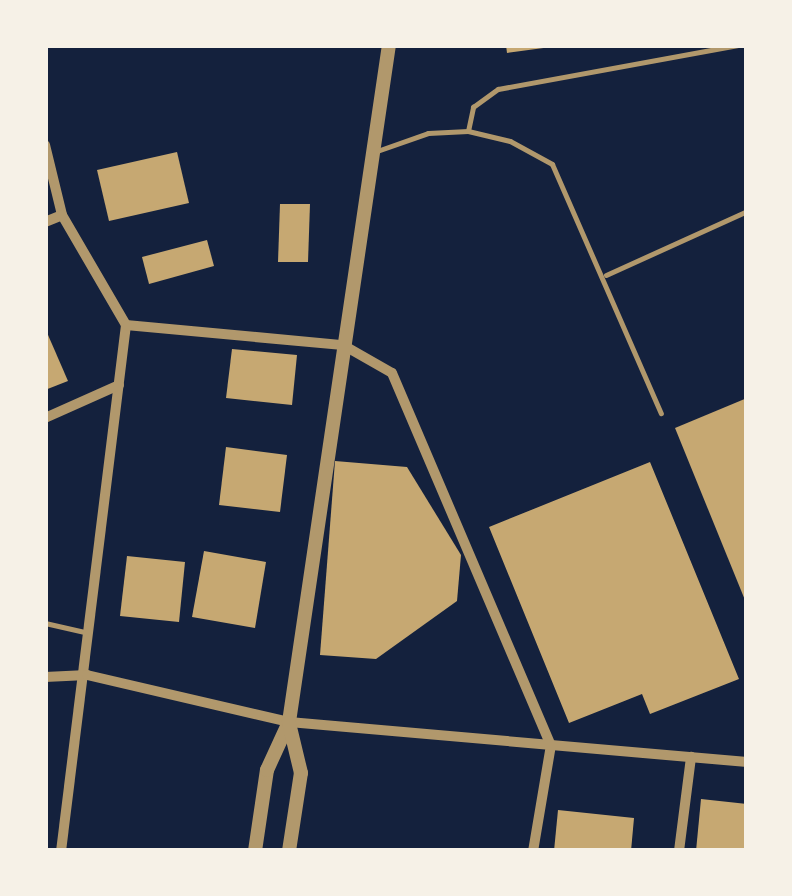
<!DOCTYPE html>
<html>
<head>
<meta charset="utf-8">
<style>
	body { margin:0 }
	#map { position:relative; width:792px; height:896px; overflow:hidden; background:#14213d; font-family:Cabin,sans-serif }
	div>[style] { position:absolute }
	.building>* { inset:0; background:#c6a872 }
	.service>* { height:5px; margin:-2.5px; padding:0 2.5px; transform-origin:2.5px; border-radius:2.5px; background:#b1986c }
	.minor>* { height:10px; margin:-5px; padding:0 5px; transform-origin:5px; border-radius:5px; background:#b1986c }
	.tertiary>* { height:14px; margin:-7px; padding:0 7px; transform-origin:7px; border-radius:7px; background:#b1986c }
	span { translate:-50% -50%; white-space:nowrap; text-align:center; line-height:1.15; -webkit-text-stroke:8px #f6f1e7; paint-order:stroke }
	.frame { position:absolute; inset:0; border:48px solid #f6f1e7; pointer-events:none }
</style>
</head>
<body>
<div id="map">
	<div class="building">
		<div style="clip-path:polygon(506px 45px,551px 45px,551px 47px,507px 53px)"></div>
		<div style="clip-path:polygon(177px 152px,189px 203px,109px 221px,97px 170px)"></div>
		<div style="clip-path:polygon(280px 204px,310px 204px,308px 262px,278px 262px)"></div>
		<div style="clip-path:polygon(207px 240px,214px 266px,149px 284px,142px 257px)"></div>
		<div style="clip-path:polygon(45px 328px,68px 381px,45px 390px)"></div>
		<div style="clip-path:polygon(232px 349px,297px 355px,292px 405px,226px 398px)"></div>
		<div style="clip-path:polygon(747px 398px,747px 605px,675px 428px)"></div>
		<div style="clip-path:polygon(226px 447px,287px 455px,280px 512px,219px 505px)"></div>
		<div style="clip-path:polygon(335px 461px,407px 467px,461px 555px,457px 601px,376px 659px,320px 655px)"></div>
		<div style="clip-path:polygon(650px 462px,739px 679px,650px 714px,642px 694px,569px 723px,489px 527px)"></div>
		<div style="clip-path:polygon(204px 551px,266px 562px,255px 628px,192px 617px)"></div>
		<div style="clip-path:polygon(127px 556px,185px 562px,179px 622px,120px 616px)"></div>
		<div style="clip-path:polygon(701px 799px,747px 804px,747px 851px,696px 851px)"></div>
		<div style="clip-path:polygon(558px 810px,634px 818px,631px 851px,554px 851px)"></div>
	</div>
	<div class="service">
		<div style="left:468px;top:131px;width:25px;rotate:-78deg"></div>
		<div style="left:473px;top:107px;width:31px;rotate:-36deg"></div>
		<div style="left:498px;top:89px;width:244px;rotate:-10.4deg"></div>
		<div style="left:377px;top:151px;width:54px;rotate:-19.4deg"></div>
		<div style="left:428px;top:133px;width:40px;rotate:-2.9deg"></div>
		<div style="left:468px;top:131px;width:43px;rotate:13.4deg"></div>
		<div style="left:510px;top:141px;width:48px;rotate:28.7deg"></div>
		<div style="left:552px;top:164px;width:272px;rotate:66.4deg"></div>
		<div style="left:606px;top:275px;width:155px;rotate:-24.4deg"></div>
		<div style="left:45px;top:623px;width:45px;rotate:12.8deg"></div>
	</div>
	<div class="minor">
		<div style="left:45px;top:145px;width:72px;rotate:76.3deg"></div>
		<div style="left:62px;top:215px;width:127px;rotate:59.8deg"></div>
		<div style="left:126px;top:325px;width:530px;rotate:97.04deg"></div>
		<div style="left:45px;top:222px;width:18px;rotate:-22deg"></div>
		<div style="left:126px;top:325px;width:218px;rotate:5.3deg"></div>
		<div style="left:343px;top:345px;width:56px;rotate:29.7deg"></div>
		<div style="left:392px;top:373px;width:405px;rotate:66.9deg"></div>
		<div style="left:551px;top:745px;width:108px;rotate:99.6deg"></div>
		<div style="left:45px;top:418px;width:81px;rotate:-24deg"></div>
		<div style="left:45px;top:677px;width:42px;rotate:-2.7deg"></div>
		<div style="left:87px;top:675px;width:207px;rotate:13.1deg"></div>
		<div style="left:289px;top:722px;width:460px;rotate:5deg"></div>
		<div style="left:679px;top:851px;width:95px;rotate:-82.7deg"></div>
	</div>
	<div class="tertiary">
		<div style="left:255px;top:851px;width:82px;rotate:-81.6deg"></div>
		<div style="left:267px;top:770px;width:53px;rotate:-65.4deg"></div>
		<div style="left:289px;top:722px;width:684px;rotate:-81.6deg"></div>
		<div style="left:289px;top:851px;width:79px;rotate:-81.3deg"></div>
		<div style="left:301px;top:773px;width:51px;rotate:-103.5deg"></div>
	</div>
	<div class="frame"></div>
</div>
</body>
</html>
